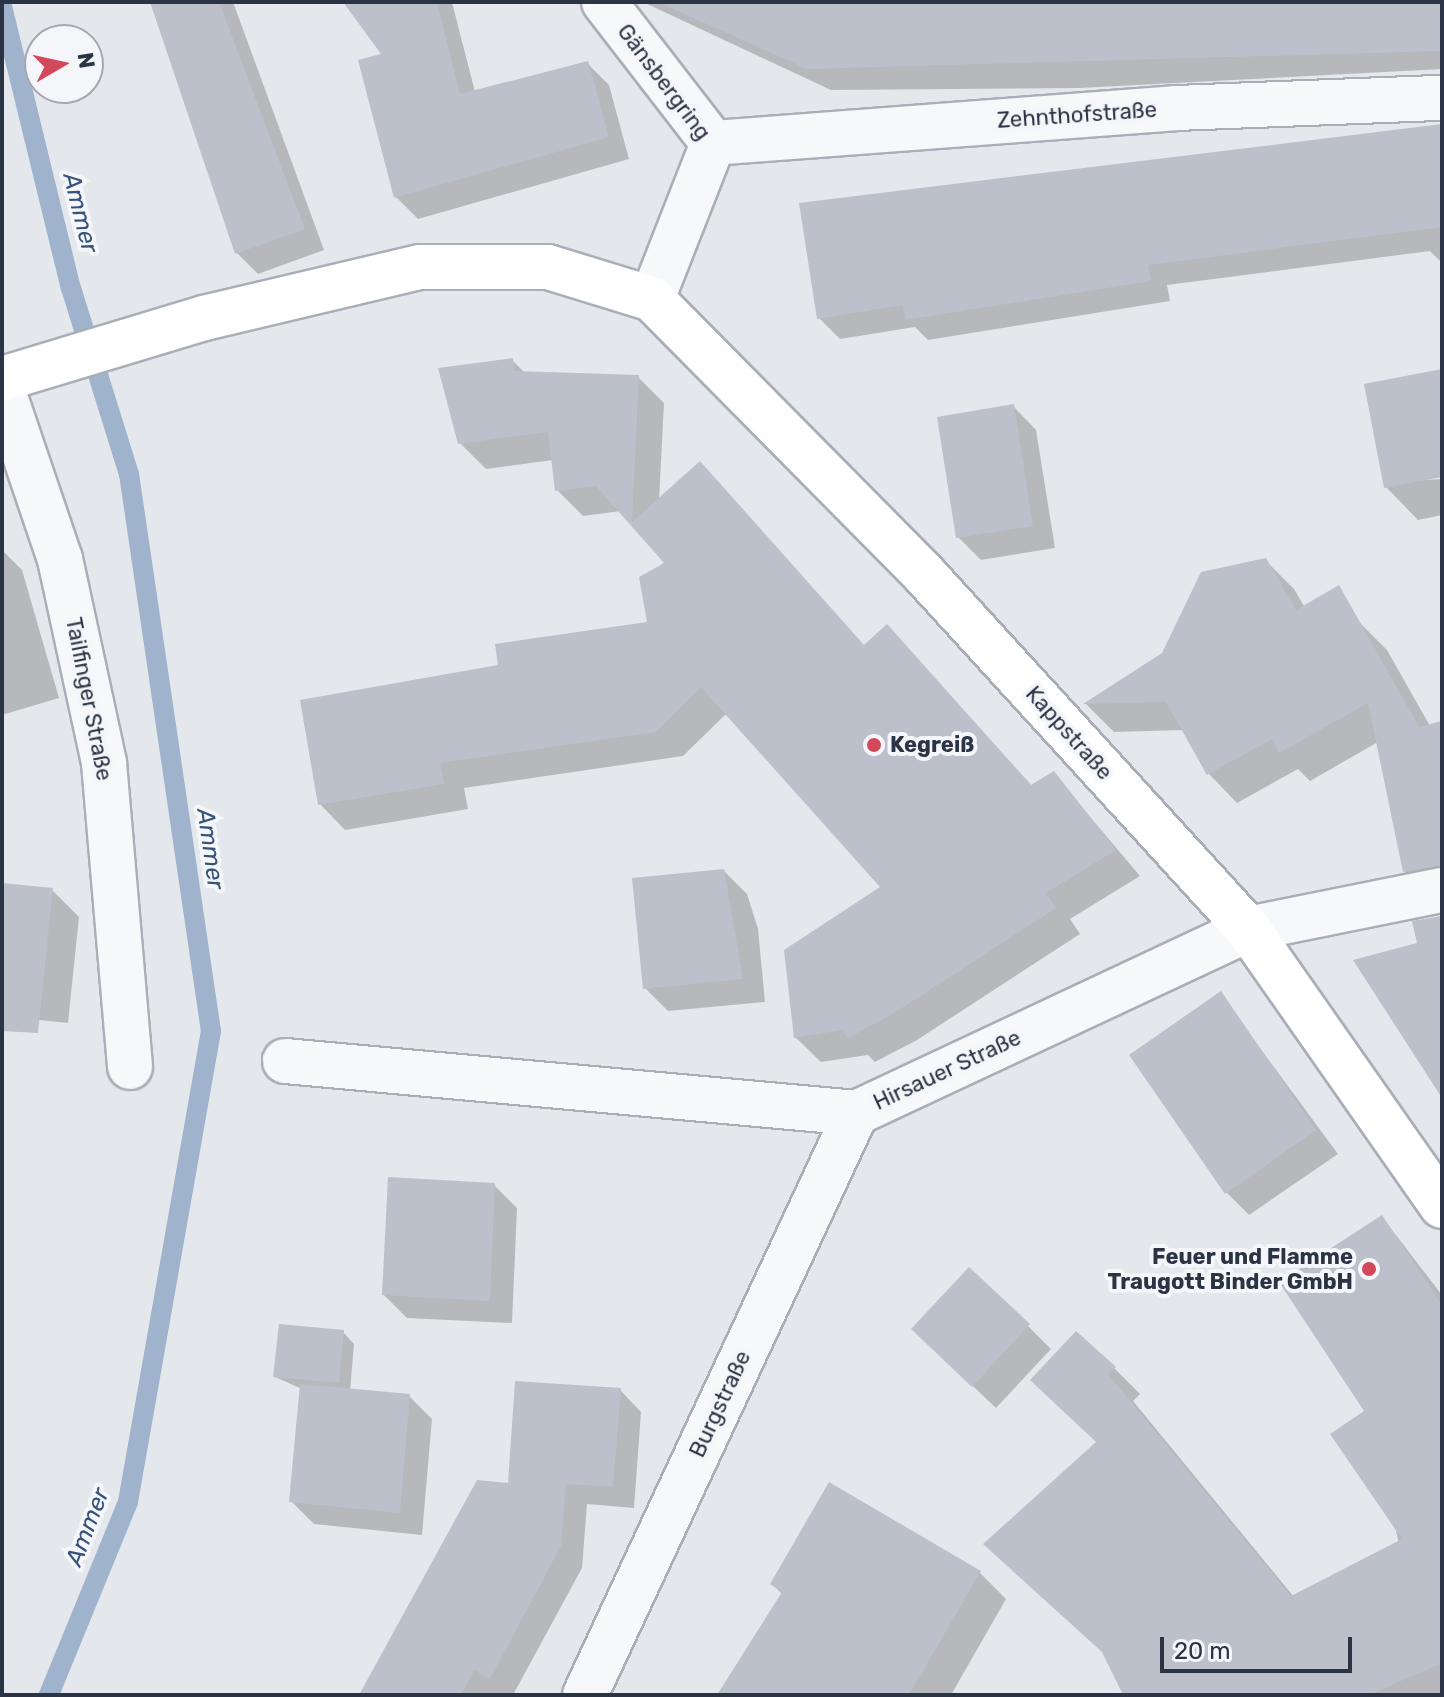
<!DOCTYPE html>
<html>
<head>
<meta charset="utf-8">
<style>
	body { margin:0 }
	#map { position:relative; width:1444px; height:1697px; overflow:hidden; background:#e4e7ec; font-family:Rubik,sans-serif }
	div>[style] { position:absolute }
	.shadow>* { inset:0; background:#0003 }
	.stream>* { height:20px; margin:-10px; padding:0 10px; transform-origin:10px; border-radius:10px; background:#9fb4cc }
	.building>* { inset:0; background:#bbc0ca }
	.roads { filter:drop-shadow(2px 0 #a9aeb7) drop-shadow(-2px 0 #a9aeb7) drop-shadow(0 2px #a9aeb7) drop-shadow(0 -2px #a9aeb7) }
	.street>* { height:44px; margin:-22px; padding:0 22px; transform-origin:22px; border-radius:22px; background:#f7f8fa }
	.secondary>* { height:44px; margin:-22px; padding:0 22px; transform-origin:22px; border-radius:22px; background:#fff }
	.dots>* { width:22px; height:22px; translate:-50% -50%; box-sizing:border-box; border:4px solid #f4f6f9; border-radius:50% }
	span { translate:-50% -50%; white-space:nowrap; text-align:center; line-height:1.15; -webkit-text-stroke:8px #f4f6f9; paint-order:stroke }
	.street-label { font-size:22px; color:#2b3445 }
	.poi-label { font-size:22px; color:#2b3445; font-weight:700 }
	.left { translate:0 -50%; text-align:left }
	.right { translate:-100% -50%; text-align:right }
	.water-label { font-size:24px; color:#34527a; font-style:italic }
	.frame { position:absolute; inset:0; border:4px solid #2b3445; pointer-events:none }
	.north { position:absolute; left:24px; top:24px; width:80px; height:80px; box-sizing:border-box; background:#f4f6f9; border:2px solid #a4a8b1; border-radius:50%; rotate:81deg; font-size:22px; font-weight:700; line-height:32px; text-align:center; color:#2b3445 }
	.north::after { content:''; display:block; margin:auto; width:28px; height:36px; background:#d1495b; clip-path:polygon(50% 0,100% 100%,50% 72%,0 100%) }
	.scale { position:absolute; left:1160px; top:1637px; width:192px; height:36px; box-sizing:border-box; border:4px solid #2b3445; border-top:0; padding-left:10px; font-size:24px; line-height:28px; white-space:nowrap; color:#2b3445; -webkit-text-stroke:6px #f4f6f9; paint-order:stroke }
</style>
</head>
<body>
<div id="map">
	<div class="shadow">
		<div style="clip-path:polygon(162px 2px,233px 2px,324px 250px,258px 274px,237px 253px)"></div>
		<div style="clip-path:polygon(345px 2px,452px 2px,475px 92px,587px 63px,609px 85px,629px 159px,418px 219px,396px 197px,384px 56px)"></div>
		<div style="clip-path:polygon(643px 2px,1442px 2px,1442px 69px,1079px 88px,831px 90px)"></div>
		<div style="clip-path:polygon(1442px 126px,1442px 263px,1430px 251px,1167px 285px,1170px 301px,928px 340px,915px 327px,840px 339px,819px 318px)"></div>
		<div style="clip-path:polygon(512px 360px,525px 373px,638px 377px,664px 403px,659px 501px,700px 464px,865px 647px,887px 627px,1032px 786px,1053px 773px,1140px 876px,1070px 919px,1080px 934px,917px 1040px,875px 1062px,868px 1055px,821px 1062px,795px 1037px,883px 887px,727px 713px,683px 756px,464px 788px,468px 809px,345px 830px,320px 804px,500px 667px,649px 623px,667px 564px,621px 511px,583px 516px,557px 490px,553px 460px,486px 469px,460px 443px)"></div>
		<div style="clip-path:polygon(1442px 371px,1442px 475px,1408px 481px,1442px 479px,1442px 515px,1418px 520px,1386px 487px)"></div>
		<div style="clip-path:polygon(1013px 406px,1036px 430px,1055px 548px,981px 560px,958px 537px)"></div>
		<div style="clip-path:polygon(2px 550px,22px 570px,59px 698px,2px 715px)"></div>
		<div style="clip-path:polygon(1265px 560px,1294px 589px,1318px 630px,1358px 621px,1387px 650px,1430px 726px,1442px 723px,1442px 899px,1433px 900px,1404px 871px,1378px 742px,1310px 781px,1298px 769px,1237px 803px,1209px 774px,1184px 730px,1114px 732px,1086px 704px,1163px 654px)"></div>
		<div style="clip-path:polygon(2px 856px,4px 885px,52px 890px,79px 917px,68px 1023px,2px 1016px)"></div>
		<div style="clip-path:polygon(724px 871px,747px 894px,758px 929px,765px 1002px,668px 1011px,645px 988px)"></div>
		<div style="clip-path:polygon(1220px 994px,1338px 1154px,1249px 1215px,1226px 1192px)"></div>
		<div style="clip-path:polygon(494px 1185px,517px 1208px,512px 1323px,407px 1318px,384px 1295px)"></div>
		<div style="clip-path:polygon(1382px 1217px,1442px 1295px,1442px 1695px,1129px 1695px,1098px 1442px,1058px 1405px,1114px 1368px,1140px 1394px,1133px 1401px,1294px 1597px,1399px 1543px,1366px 1411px)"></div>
		<div style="clip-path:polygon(1028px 1326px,1051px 1349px,996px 1408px,937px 1352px)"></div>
		<div style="clip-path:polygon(343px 1332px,354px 1344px,350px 1391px,409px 1396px,432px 1419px,422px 1535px,314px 1524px,291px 1501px,302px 1389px,275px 1377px)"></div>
		<div style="clip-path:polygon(620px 1390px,641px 1412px,634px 1508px,587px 1504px,582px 1568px,513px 1695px,376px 1695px,510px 1485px)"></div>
		<div style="clip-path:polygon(980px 1573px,1006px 1599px,951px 1695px,720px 1695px,783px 1595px,772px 1584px)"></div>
	</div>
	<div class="stream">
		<div style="left:2px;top:6px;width:290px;rotate:76.3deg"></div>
		<div style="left:71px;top:288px;width:195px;rotate:72.7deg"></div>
		<div style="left:129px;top:474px;width:563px;rotate:81.63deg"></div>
		<div style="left:211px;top:1031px;width:478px;rotate:100deg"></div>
		<div style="left:128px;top:1502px;width:209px;rotate:112.3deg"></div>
	</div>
	<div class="building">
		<div style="clip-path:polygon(150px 2px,219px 2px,305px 229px,235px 254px)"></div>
		<div style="clip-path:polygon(343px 2px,437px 2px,460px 94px,588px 61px,609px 137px,394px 198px,358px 60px,381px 54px)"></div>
		<div style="clip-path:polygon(658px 2px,1442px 2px,1442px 51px,807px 69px)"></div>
		<div style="clip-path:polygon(1442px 124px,1442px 227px,1148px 265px,1151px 281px,905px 320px,903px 305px,817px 319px,799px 203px)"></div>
		<div style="clip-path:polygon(513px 358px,514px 371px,639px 375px,632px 522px,700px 461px,864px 645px,887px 624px,1031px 785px,1054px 771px,1116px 850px,1046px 893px,1056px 908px,891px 1015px,848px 1038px,842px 1030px,794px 1038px,784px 950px,880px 887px,701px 687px,656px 732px,440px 763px,444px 784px,318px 805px,300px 700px,498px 665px,495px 644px,647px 622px,639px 577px,664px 563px,596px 486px,555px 491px,548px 432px,458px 444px,438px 368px)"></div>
		<div style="clip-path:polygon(1442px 369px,1442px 477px,1384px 488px,1364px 384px)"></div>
		<div style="clip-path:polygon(1014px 404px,1033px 526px,956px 538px,937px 417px)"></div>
		<div style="clip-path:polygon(1266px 558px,1296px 610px,1339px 585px,1419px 727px,1442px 721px,1442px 866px,1403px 872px,1368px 703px,1279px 753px,1272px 739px,1207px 775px,1166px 702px,1083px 704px,1162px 653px,1201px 572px)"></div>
		<div style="clip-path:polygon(724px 869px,743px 979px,643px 989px,632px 878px)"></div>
		<div style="clip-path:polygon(2px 883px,53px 888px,38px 1033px,2px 1031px)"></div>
		<div style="clip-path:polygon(1442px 916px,1442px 1098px,1353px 960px,1417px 943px,1412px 921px)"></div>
		<div style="clip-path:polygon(1221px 991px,1316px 1130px,1225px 1194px,1129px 1055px)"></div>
		<div style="clip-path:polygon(388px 1177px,495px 1183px,490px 1301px,382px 1295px)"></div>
		<div style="clip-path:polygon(1382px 1215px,1442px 1305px,1442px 1663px,1369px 1695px,1123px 1695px,1102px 1652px,983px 1544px,1096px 1442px,1030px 1380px,1076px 1331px,1116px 1367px,1108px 1374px,1291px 1596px,1402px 1539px,1330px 1434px,1364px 1411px,1279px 1282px)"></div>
		<div style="clip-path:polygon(969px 1267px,1030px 1324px,972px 1387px,911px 1329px)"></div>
		<div style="clip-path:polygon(279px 1324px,344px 1330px,339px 1383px,273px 1377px)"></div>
		<div style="clip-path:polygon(515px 1381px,621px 1388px,613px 1487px,566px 1484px,561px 1546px,490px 1679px,474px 1670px,461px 1695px,359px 1695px,477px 1480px,508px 1483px)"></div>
		<div style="clip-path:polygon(300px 1384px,410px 1394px,400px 1513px,289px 1502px)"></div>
		<div style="clip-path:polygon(829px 1482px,981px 1571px,909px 1695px,717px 1695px,782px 1592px,770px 1584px)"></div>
	</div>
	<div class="roads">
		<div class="street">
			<div style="left:604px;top:2px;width:178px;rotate:52.3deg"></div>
			<div style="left:713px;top:143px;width:464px;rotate:-4.3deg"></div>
			<div style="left:1176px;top:108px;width:266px;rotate:-2.2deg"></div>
			<div style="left:652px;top:299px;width:168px;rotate:-68.6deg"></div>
			<div style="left:2px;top:388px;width:181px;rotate:71.3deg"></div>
			<div style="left:60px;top:559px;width:209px;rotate:77.8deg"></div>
			<div style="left:104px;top:763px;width:305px;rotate:85.1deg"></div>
			<div style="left:285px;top:1061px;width:573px;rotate:5.2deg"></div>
			<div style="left:856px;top:1113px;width:433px;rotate:-25.1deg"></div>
			<div style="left:1248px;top:929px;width:198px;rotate:-11.4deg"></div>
			<div style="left:585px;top:1695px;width:642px;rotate:-65.03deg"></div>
		</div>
		<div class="secondary">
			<div style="left:2px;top:379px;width:211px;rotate:-16.8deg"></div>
			<div style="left:204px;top:318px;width:222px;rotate:-13.3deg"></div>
			<div style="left:420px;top:267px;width:128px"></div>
			<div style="left:548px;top:267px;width:109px;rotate:17.1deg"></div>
			<div style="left:652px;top:299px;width:387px;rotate:45.3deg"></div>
			<div style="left:924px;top:574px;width:481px;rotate:47.6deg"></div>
			<div style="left:1248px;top:929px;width:338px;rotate:55deg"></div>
		</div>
	</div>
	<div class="dots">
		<div style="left:874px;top:745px;background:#d1495b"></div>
		<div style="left:1369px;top:1269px;background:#d1495b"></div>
	</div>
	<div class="street-label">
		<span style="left:664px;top:82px;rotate:53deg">Gänsbergring</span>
		<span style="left:1077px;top:115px;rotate:-4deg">Zehnthofstraße</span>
		<span style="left:89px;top:699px;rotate:79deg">Tailfinger Straße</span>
		<span style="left:1069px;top:733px;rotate:48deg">Kappstraße</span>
		<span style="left:947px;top:1070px;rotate:-25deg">Hirsauer Straße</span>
		<span style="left:720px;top:1404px;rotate:-65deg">Burgstraße</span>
	</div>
	<div class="poi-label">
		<span class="left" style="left:890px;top:745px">Kegreiß</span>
		<span class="right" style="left:1353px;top:1269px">Feuer und Flamme<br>Traugott Binder GmbH</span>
	</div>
	<div class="water-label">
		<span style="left:80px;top:213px;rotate:76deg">Ammer</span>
		<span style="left:210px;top:849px;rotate:82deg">Ammer</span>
		<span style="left:88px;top:1527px;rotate:-69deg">Ammer</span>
	</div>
	<div class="frame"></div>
	<div class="north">N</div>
	<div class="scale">20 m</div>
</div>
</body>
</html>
